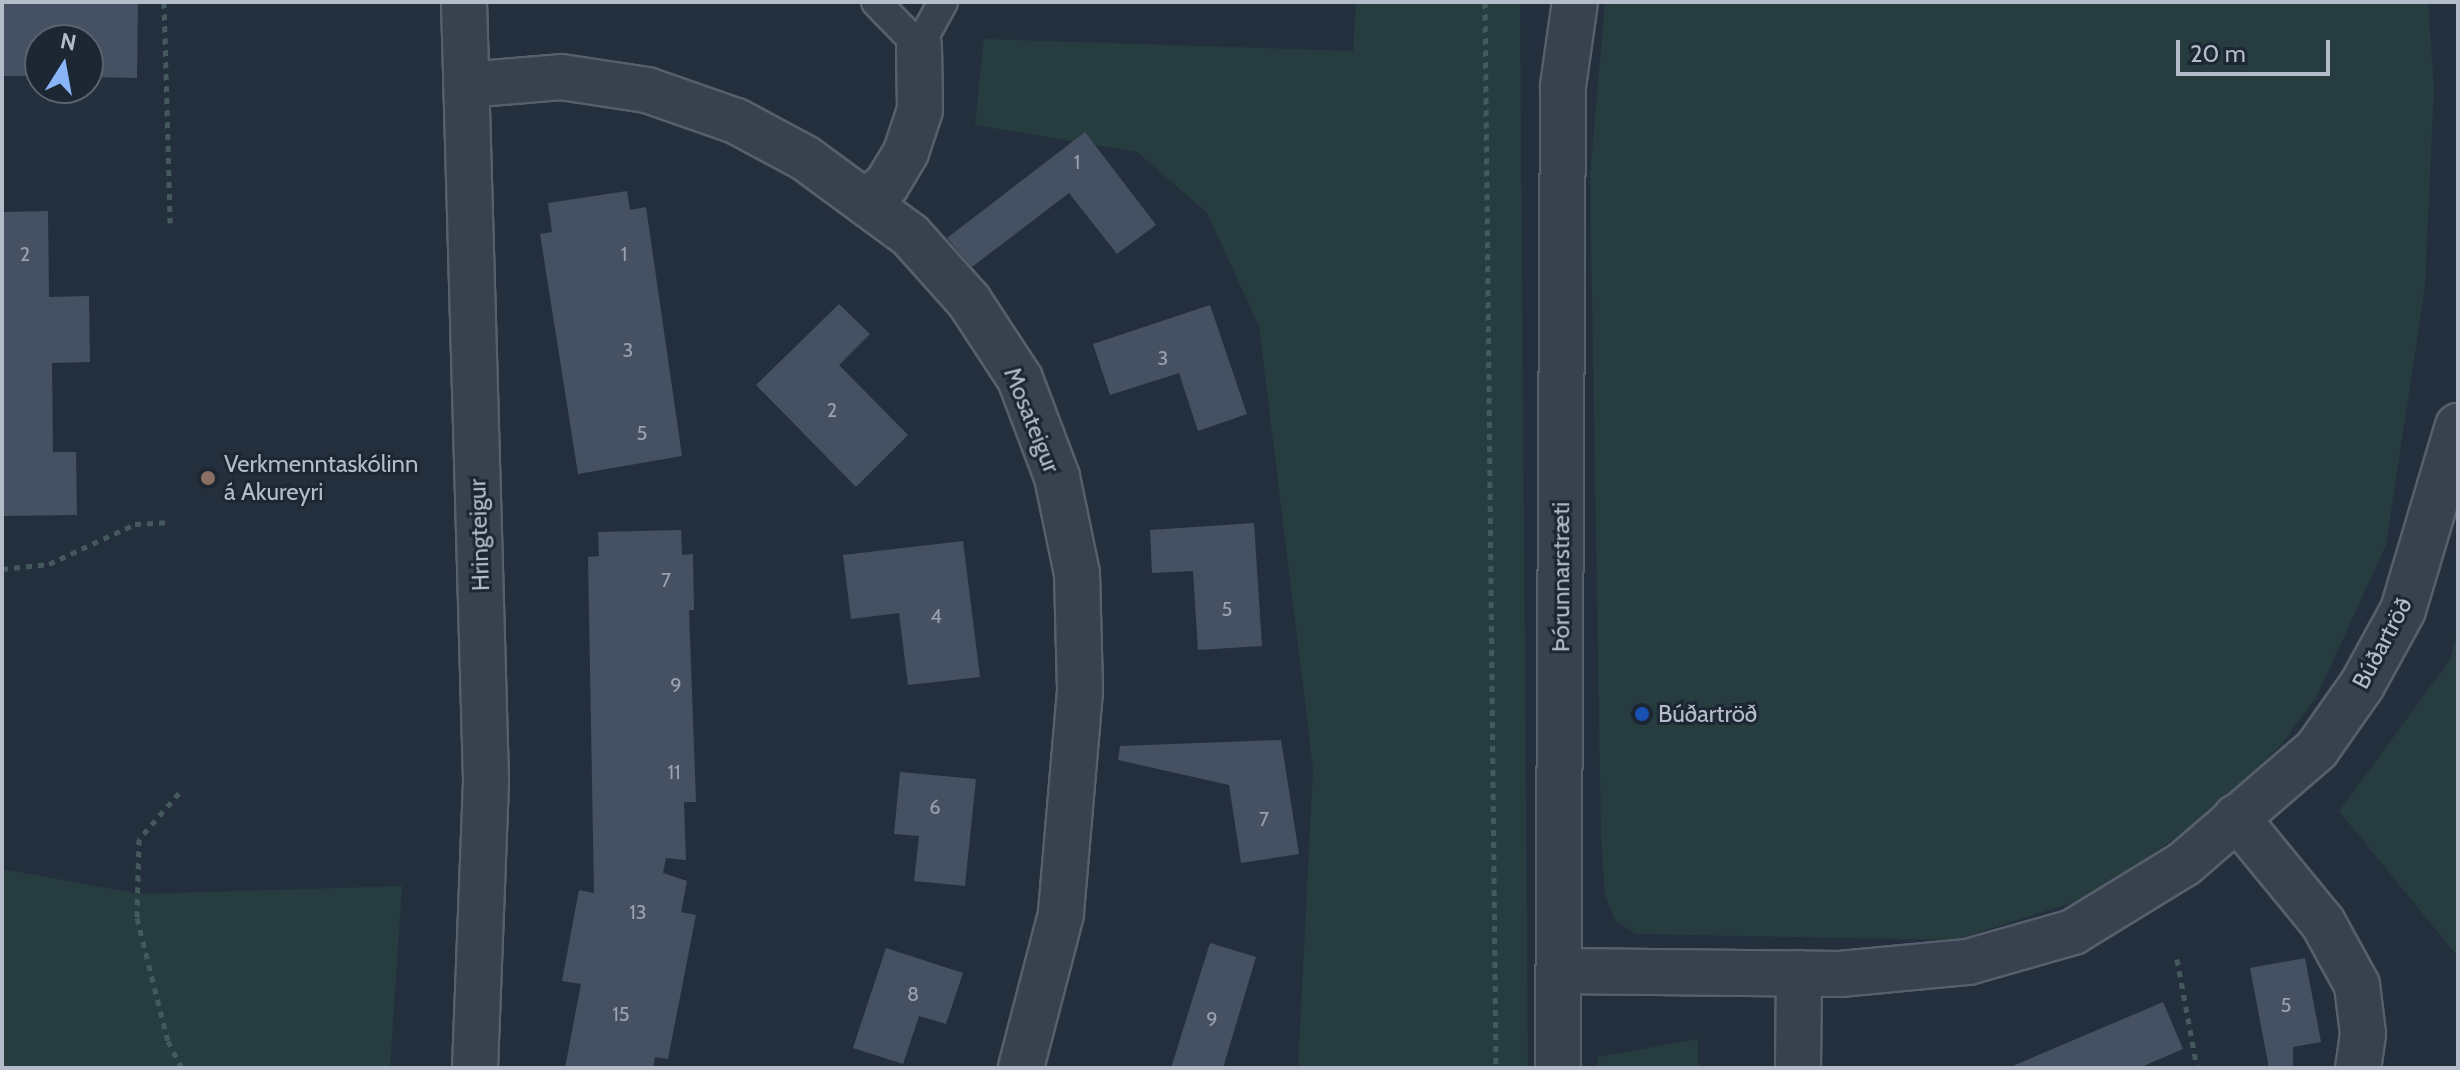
<!DOCTYPE html>
<html>
<head>
<meta charset="utf-8">
<style>
	body { margin:0 }
	#map { position:relative; width:2460px; height:1070px; overflow:hidden; background:#242f3e; font-family:Cabin,sans-serif }
	div>[style] { position:absolute }
	.green>* { inset:0; background:#263c3f }
	.building>* { inset:0; background:#455162 }
	.path>* { height:5px; margin-top:-2.5px; transform-origin:0; background:repeating-linear-gradient(90deg,#44595c 0 6px,transparent 0 12px) }
	.roads { filter:drop-shadow(2px 0 #565f6c) drop-shadow(-2px 0 #565f6c) drop-shadow(0 2px #565f6c) drop-shadow(0 -2px #565f6c) }
	.service>* { height:28px; margin:-14px; padding:0 14px; transform-origin:14px; border-radius:14px; background:#38414e }
	.minor>* { height:44px; margin:-22px; padding:0 22px; transform-origin:22px; border-radius:22px; background:#38414e }
	.tertiary>* { height:44px; margin:-22px; padding:0 22px; transform-origin:22px; border-radius:22px; background:#38414e }
	.dots>* { width:22px; height:22px; translate:-50% -50%; box-sizing:border-box; border:4px solid #1d2633; border-radius:50% }
	span { translate:-50% -50%; white-space:nowrap; text-align:center; line-height:1.15; -webkit-text-stroke:6px #1d2633; paint-order:stroke }
	.number-label { font-size:20px; color:#98a1af }
	.number-label span { -webkit-text-stroke-width:0 }
	.street-label { font-size:24px; color:#b4bcc9 }
	.poi-label { font-size:24px; color:#b4bcc9 }
	.left { translate:0 -50%; text-align:left }
	.frame { position:absolute; inset:0; border:4px solid #b4bcc9; pointer-events:none }
	.north { position:absolute; left:24px; top:24px; width:80px; height:80px; box-sizing:border-box; background:#1d2633; border:2px solid #59626f; border-radius:50%; rotate:11deg; font-size:22px; font-weight:700; line-height:32px; text-align:center; color:#b4bcc9 }
	.north::after { content:''; display:block; margin:auto; width:28px; height:36px; background:#8ab4f8; clip-path:polygon(50% 0,100% 100%,50% 72%,0 100%) }
	.scale { position:absolute; left:2176px; top:40px; width:154px; height:36px; box-sizing:border-box; border:4px solid #b4bcc9; border-top:0; padding-left:10px; font-size:24px; line-height:28px; white-space:nowrap; color:#b4bcc9; -webkit-text-stroke:6px #1d2633; paint-order:stroke }
</style>
</head>
<body>
<div id="map">
	<div class="green">
		<div style="clip-path:polygon(1356px 2px,1520px 2px,1528px 1068px,1298px 1068px,1313px 768px,1259px 326px,1207px 213px,1137px 152px,975px 125px,984px 39px,1353px 51px)"></div>
		<div style="clip-path:polygon(1605px 2px,2428px 2px,2434px 89px,2425px 287px,2386px 545px,2316px 698px,2280px 746px,2217px 810px,2087px 898px,1955px 940px,1635px 934px,1615px 920px,1605px 896px,1601px 838px,1590px 176px)"></div>
		<div style="clip-path:polygon(2458px 630px,2458px 957px,2339px 811px,2450px 660px)"></div>
		<div style="clip-path:polygon(2px 869px,140px 894px,402px 886px,390px 1068px,2px 1068px)"></div>
		<div style="clip-path:polygon(1698px 1039px,1698px 1068px,1598px 1068px,1598px 1057px)"></div>
	</div>
	<div class="building">
		<div style="clip-path:polygon(2px 2px,138px 2px,137px 78px,88px 77px,88px 40px,40px 40px,40px 76px,2px 76px)"></div>
		<div style="clip-path:polygon(1085px 132px,1156px 225px,1117px 254px,1069px 193px,972px 267px,947px 238px)"></div>
		<div style="clip-path:polygon(627px 191px,630px 210px,646px 207px,682px 456px,578px 474px,540px 234px,552px 232px,548px 203px)"></div>
		<div style="clip-path:polygon(48px 211px,49px 297px,89px 296px,90px 362px,52px 363px,53px 452px,76px 452px,77px 515px,2px 516px,2px 212px)"></div>
		<div style="clip-path:polygon(839px 304px,870px 334px,839px 365px,908px 435px,856px 487px,756px 385px)"></div>
		<div style="clip-path:polygon(1210px 305px,1247px 414px,1198px 431px,1179px 373px,1110px 395px,1093px 344px)"></div>
		<div style="clip-path:polygon(1254px 523px,1262px 646px,1198px 650px,1193px 571px,1152px 573px,1150px 530px)"></div>
		<div style="clip-path:polygon(681px 530px,682px 555px,693px 554px,694px 610px,689px 610px,696px 802px,684px 802px,686px 860px,666px 858px,663px 873px,687px 881px,681px 912px,696px 915px,668px 1059px,655px 1057px,653px 1068px,565px 1068px,581px 984px,562px 981px,579px 890px,594px 893px,588px 557px,599px 556px,598px 532px)"></div>
		<div style="clip-path:polygon(963px 541px,980px 677px,908px 685px,899px 613px,851px 619px,843px 555px)"></div>
		<div style="clip-path:polygon(1281px 740px,1299px 854px,1241px 863px,1229px 785px,1118px 760px,1120px 746px)"></div>
		<div style="clip-path:polygon(900px 772px,976px 779px,965px 886px,914px 881px,919px 836px,894px 834px)"></div>
		<div style="clip-path:polygon(1210px 943px,1256px 957px,1223px 1068px,1171px 1068px)"></div>
		<div style="clip-path:polygon(886px 948px,963px 973px,946px 1024px,919px 1016px,903px 1064px,853px 1048px)"></div>
		<div style="clip-path:polygon(2305px 958px,2321px 1042px,2293px 1047px,2293px 1068px,2269px 1068px,2250px 968px)"></div>
		<div style="clip-path:polygon(2163px 1002px,2183px 1049px,2139px 1068px,2008px 1068px)"></div>
	</div>
	<div class="path">
		<div style="left:164px;top:2px;width:221px;rotate:88.4deg"></div>
		<div style="left:1485px;top:2px;width:1066px;rotate:89.41deg"></div>
		<div style="left:2px;top:569px;width:47px;rotate:-6.1deg"></div>
		<div style="left:49px;top:564px;width:95px;rotate:-24.9deg"></div>
		<div style="left:135px;top:524px;width:34px;rotate:-3deg"></div>
		<div style="left:179px;top:793px;width:61px;rotate:131deg"></div>
		<div style="left:139px;top:839px;width:79px;rotate:91.5deg"></div>
		<div style="left:137px;top:918px;width:127px;rotate:75.9deg"></div>
		<div style="left:168px;top:1041px;width:30px;rotate:63deg"></div>
		<div style="left:2177px;top:959px;width:111px;rotate:79.6deg"></div>
	</div>
	<div class="roads">
		<div class="service">
			<div style="left:876px;top:2px;width:62px;rotate:45.7deg"></div>
			<div style="left:919px;top:46px;width:50px;rotate:-61.4deg"></div>
		</div>
		<div class="minor">
			<div style="left:464px;top:2px;width:780px;rotate:88.38deg"></div>
			<div style="left:486px;top:782px;width:286px;rotate:92.2deg"></div>
			<div style="left:466px;top:85px;width:95px;rotate:-4.8deg"></div>
			<div style="left:561px;top:77px;width:87px;rotate:8.6deg"></div>
			<div style="left:647px;top:90px;width:94px;rotate:19.2deg"></div>
			<div style="left:736px;top:121px;width:78px;rotate:28.2deg"></div>
			<div style="left:805px;top:158px;width:130px;rotate:36.3deg"></div>
			<div style="left:910px;top:235px;width:89px;rotate:48.2deg"></div>
			<div style="left:969px;top:301px;width:93px;rotate:56.8deg"></div>
			<div style="left:1020px;top:379px;width:105px;rotate:69.3deg"></div>
			<div style="left:1057px;top:477px;width:99px;rotate:78.3deg"></div>
			<div style="left:1077px;top:574px;width:117px;rotate:88.5deg"></div>
			<div style="left:1080px;top:691px;width:224px;rotate:94.9deg"></div>
			<div style="left:1061px;top:914px;width:159px;rotate:104.6deg"></div>
			<div style="left:865px;top:202px;width:28px;rotate:-39deg"></div>
			<div style="left:887px;top:184px;width:37px;rotate:-59deg"></div>
			<div style="left:906px;top:152px;width:44px;rotate:-71.6deg"></div>
			<div style="left:920px;top:110px;width:64px;rotate:-90.9deg"></div>
			<div style="left:2236px;top:817px;width:137px;rotate:50.6deg"></div>
			<div style="left:2323px;top:923px;width:71px;rotate:61.3deg"></div>
			<div style="left:2357px;top:985px;width:49px;rotate:83deg"></div>
			<div style="left:2363px;top:1034px;width:34px;rotate:98deg"></div>
			<div style="left:1559px;top:971px;width:281px;rotate:0.6deg"></div>
			<div style="left:1840px;top:974px;width:129px;rotate:-5.4deg"></div>
			<div style="left:1968px;top:962px;width:109px;rotate:-15.9deg"></div>
			<div style="left:2073px;top:932px;width:130px;rotate:-31.5deg"></div>
			<div style="left:2184px;top:864px;width:176px;rotate:-40.8deg"></div>
			<div style="left:2317px;top:749px;width:78px;rotate:-54.9deg"></div>
			<div style="left:2362px;top:685px;width:85px;rotate:-61.3deg"></div>
			<div style="left:2403px;top:610px;width:192px;rotate:-73.4deg"></div>
			<div style="left:1798px;top:1068px;width:95px;rotate:-89.4deg"></div>
		</div>
		<div class="tertiary">
			<div style="left:1558px;top:1068px;width:982px;rotate:-89.71deg"></div>
			<div style="left:1563px;top:86px;width:85px;rotate:-81.9deg"></div>
		</div>
	</div>
	<div class="dots">
		<div style="left:208px;top:478px;background:#8d6e63"></div>
		<div style="left:1642px;top:714px;background:#1a4fb4"></div>
	</div>
	<div class="number-label">
		<span style="left:1077px;top:162px">1</span>
		<span style="left:25px;top:254px">2</span>
		<span style="left:624px;top:254px">1</span>
		<span style="left:628px;top:350px">3</span>
		<span style="left:1163px;top:358px">3</span>
		<span style="left:832px;top:410px">2</span>
		<span style="left:642px;top:433px">5</span>
		<span style="left:666px;top:580px">7</span>
		<span style="left:1227px;top:609px">5</span>
		<span style="left:936px;top:616px">4</span>
		<span style="left:676px;top:685px">9</span>
		<span style="left:674px;top:772px">11</span>
		<span style="left:935px;top:807px">6</span>
		<span style="left:1264px;top:819px">7</span>
		<span style="left:638px;top:912px">13</span>
		<span style="left:913px;top:994px">8</span>
		<span style="left:2286px;top:1005px">5</span>
		<span style="left:621px;top:1014px">15</span>
		<span style="left:1212px;top:1019px">9</span>
	</div>
	<div class="street-label">
		<span style="left:1032px;top:420px;rotate:68deg">Mosateigur</span>
		<span style="left:479px;top:535px;rotate:-92deg">Hringteigur</span>
		<span style="left:1561px;top:577px;rotate:-90deg">Þórunnarstræti</span>
		<span style="left:2382px;top:643px;rotate:-62deg">Búðartröð</span>
	</div>
	<div class="poi-label">
		<span class="left" style="left:224px;top:478px">Verkmenntaskólinn<br>á Akureyri</span>
		<span class="left" style="left:1658px;top:714px">Búðartröð</span>
	</div>
	<div class="frame"></div>
	<div class="north">N</div>
	<div class="scale">20 m</div>
</div>
</body>
</html>
